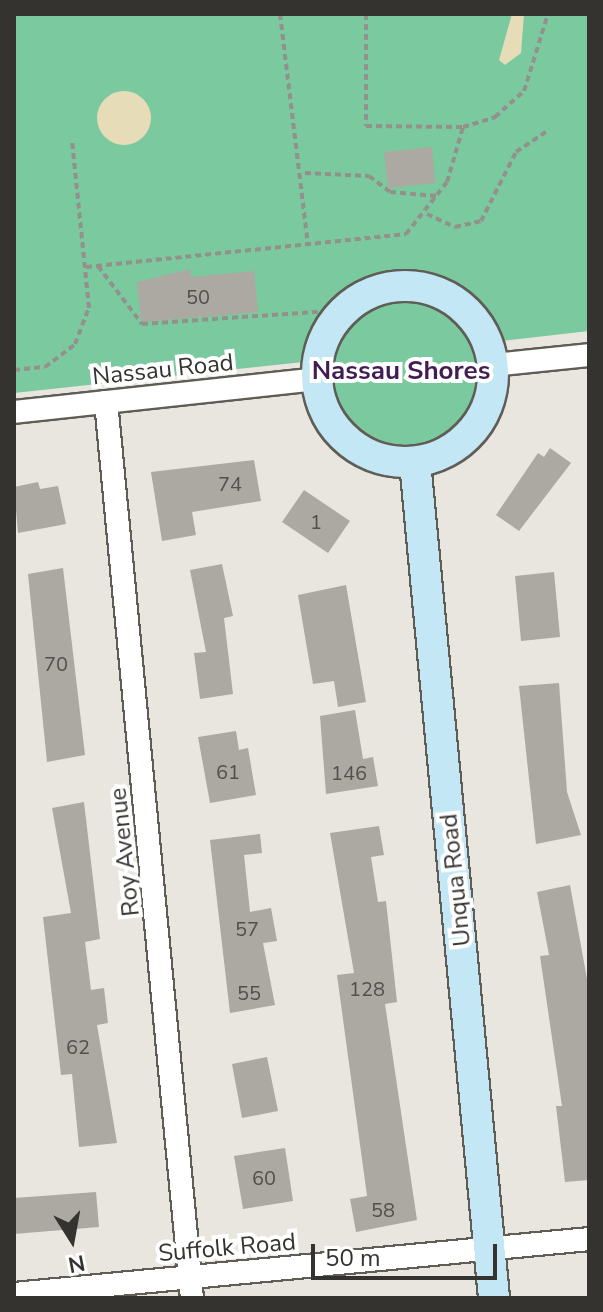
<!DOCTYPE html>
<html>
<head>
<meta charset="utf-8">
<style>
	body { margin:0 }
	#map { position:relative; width:603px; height:1312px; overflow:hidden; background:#e8e6de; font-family:"Nunito Sans",sans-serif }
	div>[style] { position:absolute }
	.green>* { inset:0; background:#7bc99e }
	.sand>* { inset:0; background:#e6ddb8 }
	.round { border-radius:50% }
	.building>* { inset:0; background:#aba9a2 }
	.path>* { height:4px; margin-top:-2px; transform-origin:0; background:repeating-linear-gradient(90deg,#92918b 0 6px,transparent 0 10px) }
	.roads { filter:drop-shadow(2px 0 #5f5d56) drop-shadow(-2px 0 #5f5d56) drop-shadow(0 2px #5f5d56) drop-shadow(0 -2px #5f5d56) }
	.street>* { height:22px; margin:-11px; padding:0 11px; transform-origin:11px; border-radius:11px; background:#fff }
	.secondary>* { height:30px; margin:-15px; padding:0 15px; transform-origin:15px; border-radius:15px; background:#c4e7f5 }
	.secondary>.ring { margin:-15px; padding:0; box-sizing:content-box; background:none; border:30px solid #c4e7f5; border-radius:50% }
	span { translate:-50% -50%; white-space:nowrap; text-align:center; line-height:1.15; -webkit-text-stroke:8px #fff; paint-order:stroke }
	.number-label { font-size:20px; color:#52504c }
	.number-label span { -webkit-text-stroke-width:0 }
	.street-label { font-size:24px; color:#343330 }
	.neighbourhood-label { font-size:26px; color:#411d54; font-weight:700 }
	.frame { position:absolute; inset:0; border:16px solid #343330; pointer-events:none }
	.north { position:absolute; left:32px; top:1200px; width:80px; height:80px; -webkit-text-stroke:6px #fff; paint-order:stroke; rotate:169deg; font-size:22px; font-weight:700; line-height:32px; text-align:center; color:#343330 }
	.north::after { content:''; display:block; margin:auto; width:28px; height:36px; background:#343330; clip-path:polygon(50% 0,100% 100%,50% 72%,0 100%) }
	.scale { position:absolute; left:311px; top:1244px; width:186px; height:36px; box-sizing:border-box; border:4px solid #343330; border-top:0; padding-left:10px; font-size:24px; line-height:28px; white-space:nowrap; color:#343330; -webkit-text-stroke:6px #fff; paint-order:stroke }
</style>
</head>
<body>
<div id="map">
	<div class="green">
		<div style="clip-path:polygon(14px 14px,589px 14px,589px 331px,484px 343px,489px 380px,481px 412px,447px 447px,415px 457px,367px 449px,341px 429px,325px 400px,322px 360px,14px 393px)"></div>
	</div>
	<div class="sand">
		<div style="clip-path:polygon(512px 14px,524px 14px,521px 53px,505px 65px,499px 60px)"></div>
		<div class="round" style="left:97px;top:91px;width:54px;height:54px"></div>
	</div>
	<div class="building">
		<div style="clip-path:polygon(432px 147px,435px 183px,388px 188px,384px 152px)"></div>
		<div style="clip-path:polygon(190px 269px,191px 277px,254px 271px,258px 312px,141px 322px,137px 282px)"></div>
		<div style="clip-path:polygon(550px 448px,571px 463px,519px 531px,496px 515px,538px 453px,544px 457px)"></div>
		<div style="clip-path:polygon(254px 460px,261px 501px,192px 512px,196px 535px,162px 541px,151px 472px)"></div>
		<div style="clip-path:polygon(38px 482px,40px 489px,58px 486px,66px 524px,18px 533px,14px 487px)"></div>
		<div style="clip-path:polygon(304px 490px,350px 521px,328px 553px,282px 522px)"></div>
		<div style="clip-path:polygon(222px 564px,233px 616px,224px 618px,233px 694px,200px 699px,194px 653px,206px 652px,190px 570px)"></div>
		<div style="clip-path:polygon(63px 568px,85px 755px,47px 762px,28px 574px)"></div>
		<div style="clip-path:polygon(554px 572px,560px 637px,521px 641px,515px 576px)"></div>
		<div style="clip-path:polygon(346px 585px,366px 702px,338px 707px,334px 681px,313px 684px,298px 595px)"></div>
		<div style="clip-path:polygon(559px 683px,567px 792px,581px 835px,536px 844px,519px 686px)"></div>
		<div style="clip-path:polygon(355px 710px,363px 759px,373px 757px,378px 786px,326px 794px,320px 716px)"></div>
		<div style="clip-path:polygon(236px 731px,239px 750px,248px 748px,256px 795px,210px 803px,198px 737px)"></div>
		<div style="clip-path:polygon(84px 802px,100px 939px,85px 942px,91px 990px,104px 988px,108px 1023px,97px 1025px,117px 1143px,79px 1147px,72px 1074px,61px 1075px,43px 917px,71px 913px,52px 808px)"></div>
		<div style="clip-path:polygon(379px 826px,384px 855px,371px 857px,378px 902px,386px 901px,397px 1002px,385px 1004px,417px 1220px,356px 1232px,350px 1199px,367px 1196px,337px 975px,354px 973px,330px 833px)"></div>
		<div style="clip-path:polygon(260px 834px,262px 853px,244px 855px,250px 912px,271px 908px,277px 941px,263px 943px,275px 1005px,230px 1013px,210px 840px)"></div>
		<div style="clip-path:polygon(570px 885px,589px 990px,589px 1180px,565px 1182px,556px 1106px,562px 1106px,540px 956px,549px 955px,537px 892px)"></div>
		<div style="clip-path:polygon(267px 1057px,278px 1111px,242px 1118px,232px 1064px)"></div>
		<div style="clip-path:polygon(285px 1148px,293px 1201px,243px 1209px,234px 1156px)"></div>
		<div style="clip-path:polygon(96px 1192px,99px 1227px,14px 1234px,14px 1198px)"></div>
	</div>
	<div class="path">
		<div style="left:280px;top:14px;width:233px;rotate:83.1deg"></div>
		<div style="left:366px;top:14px;width:112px;rotate:90deg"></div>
		<div style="left:366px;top:126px;width:97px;rotate:0.6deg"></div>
		<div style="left:463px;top:127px;width:34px;rotate:-17deg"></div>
		<div style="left:495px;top:117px;width:39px;rotate:-42deg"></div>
		<div style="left:524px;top:91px;width:81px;rotate:-72.7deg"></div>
		<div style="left:305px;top:173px;width:64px;rotate:2.7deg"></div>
		<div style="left:369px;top:176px;width:26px;rotate:37deg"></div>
		<div style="left:390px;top:192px;width:47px;rotate:4.9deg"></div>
		<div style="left:427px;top:214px;width:31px;rotate:25deg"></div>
		<div style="left:455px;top:227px;width:27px;rotate:-13deg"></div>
		<div style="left:481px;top:221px;width:77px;rotate:-63.1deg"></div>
		<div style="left:516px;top:152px;width:40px;rotate:-34deg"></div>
		<div style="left:98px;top:266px;width:73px;rotate:52.8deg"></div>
		<div style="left:142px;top:324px;width:202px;rotate:-4deg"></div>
		<div style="left:86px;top:267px;width:322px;rotate:-5.9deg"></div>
		<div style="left:406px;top:234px;width:66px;rotate:-51.7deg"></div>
		<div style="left:447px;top:182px;width:57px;rotate:-73.8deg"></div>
		<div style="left:14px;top:370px;width:31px;rotate:-6deg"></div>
		<div style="left:45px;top:367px;width:38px;rotate:-37deg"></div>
		<div style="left:75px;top:344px;width:39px;rotate:-69deg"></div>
		<div style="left:89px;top:308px;width:169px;rotate:-95.8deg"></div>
	</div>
	<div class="roads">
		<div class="street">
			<div style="left:493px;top:365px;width:97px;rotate:-5.9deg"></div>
			<div style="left:106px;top:402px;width:900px;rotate:84.52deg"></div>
			<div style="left:14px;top:412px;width:305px;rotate:-6.2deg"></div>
			<div style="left:14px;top:1294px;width:578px;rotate:-5.46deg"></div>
		</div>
		<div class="secondary">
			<div class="ring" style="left:317px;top:286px;width:146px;height:146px"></div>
			<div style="left:415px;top:462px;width:840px;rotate:84.6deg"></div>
		</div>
	</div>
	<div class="number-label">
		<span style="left:198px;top:297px">50</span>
		<span style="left:230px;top:484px">74</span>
		<span style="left:316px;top:522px">1</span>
		<span style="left:56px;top:664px">70</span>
		<span style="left:228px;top:772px">61</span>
		<span style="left:349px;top:773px">146</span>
		<span style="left:247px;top:929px">57</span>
		<span style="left:367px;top:989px">128</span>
		<span style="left:249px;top:993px">55</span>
		<span style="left:78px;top:1047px">62</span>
		<span style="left:264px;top:1178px">60</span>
		<span style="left:383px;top:1210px">58</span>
	</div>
	<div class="street-label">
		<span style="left:163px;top:370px;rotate:-6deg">Nassau Road</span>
		<span style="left:125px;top:852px;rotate:-96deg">Roy Avenue</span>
		<span style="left:456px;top:880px;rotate:-96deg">Unqua Road</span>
		<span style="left:227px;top:1248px;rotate:-5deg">Suffolk Road</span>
	</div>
	<div class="neighbourhood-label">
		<span style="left:401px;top:371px">Nassau Shores</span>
	</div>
	<div class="frame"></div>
	<div class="north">N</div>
	<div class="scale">50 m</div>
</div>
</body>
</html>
